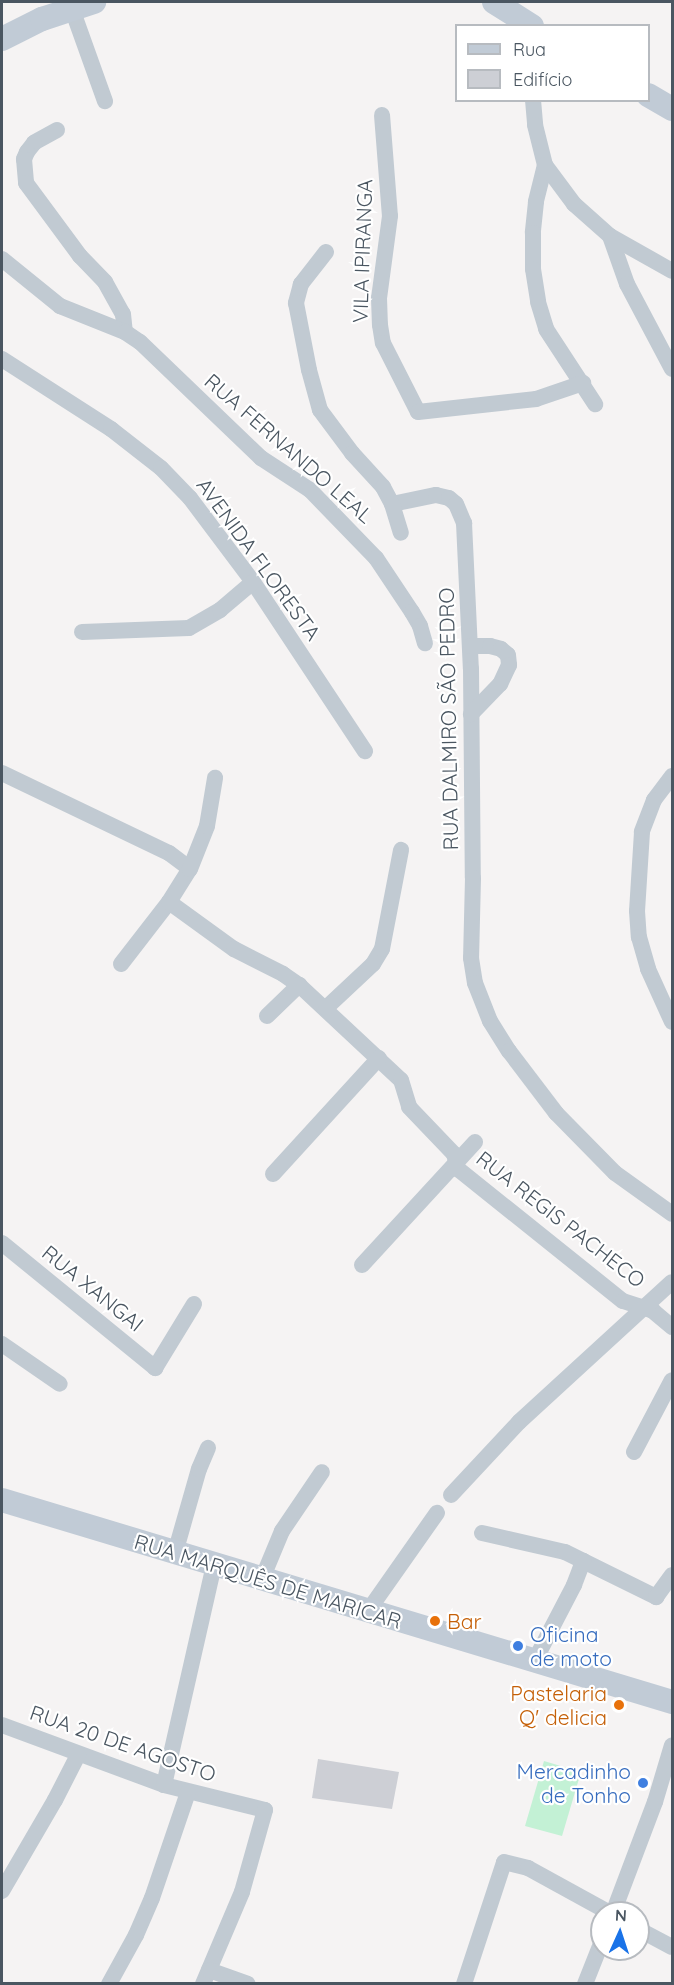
<!DOCTYPE html>
<html>
<head>
<meta charset="utf-8">
<style>
	body { margin:0 }
	#map { position:relative; width:674px; height:1985px; overflow:hidden; background:#f5f3f3; font-family:Quicksand,sans-serif }
	div>[style] { position:absolute }
	.green>* { inset:0; background:#c3f1d5 }
	.building>* { inset:0; background:#cdcfd5 }
	.street>* { height:16px; margin:-8px; padding:0 8px; transform-origin:8px; border-radius:8px; background:#c1cad2 }
	.secondary>* { height:24px; margin:-12px; padding:0 12px; transform-origin:12px; border-radius:12px; background:#c1cbd6 }
	.dots>* { width:16px; height:16px; translate:-50% -50%; box-sizing:border-box; border:3px solid #fff; border-radius:50% }
	span { translate:-50% -50%; white-space:nowrap; text-align:center; line-height:1.15; -webkit-text-stroke:4.5px #fff; paint-order:stroke }
	.street-label { font-size:21px; color:#4a5661 }
	.food-label { font-size:21px; color:#c56008 }
	.left { translate:0 -50%; text-align:left }
	.right { translate:-100% -50%; text-align:right }
	.shop-label { font-size:21px; color:#366cbe }
	.frame { position:absolute; inset:0; border:3px solid #4a5661; pointer-events:none }
	.legend { position:absolute; left:455px; top:24px; width:195px; height:78px; box-sizing:border-box; background:#fff; border:2px solid #b7bbc0; margin:0; padding:8px 10px; list-style:none; font-size:18px; color:#4a5661 }
	.legend li { display:flex; align-items:center; gap:12px; height:30px }
	.legend b { width:30px; border:2px solid #b7bbc0 }
	.north { position:absolute; left:590px; top:1901px; width:60px; height:60px; box-sizing:border-box; background:#fff; border:2px solid #b7bbc0; border-radius:50%; rotate:3deg; font-size:16px; font-weight:700; line-height:24px; text-align:center; color:#4a5661 }
	.north::after { content:''; display:block; margin:auto; width:21px; height:27px; background:#1a73e8; clip-path:polygon(50% 0,100% 100%,50% 72%,0 100%) }
</style>
</head>
<body>
<div id="map">
	<div class="green">
		<div style="clip-path:polygon(544px 1761px,581px 1772px,562px 1836px,525px 1826px)"></div>
	</div>
	<div class="building">
		<div style="clip-path:polygon(318px 1759px,399px 1772px,392px 1809px,312px 1798px)"></div>
	</div>
	<div class="street">
		<div style="left:72px;top:9px;width:98px;rotate:70.3deg"></div>
		<div style="left:533px;top:100px;width:25px;rotate:85deg"></div>
		<div style="left:535px;top:125px;width:41px;rotate:76deg"></div>
		<div style="left:545px;top:165px;width:38px;rotate:104deg"></div>
		<div style="left:536px;top:202px;width:31px;rotate:96deg"></div>
		<div style="left:533px;top:233px;width:36px;rotate:90deg"></div>
		<div style="left:533px;top:269px;width:33px;rotate:81deg"></div>
		<div style="left:538px;top:302px;width:28px;rotate:73deg"></div>
		<div style="left:546px;top:329px;width:90px;rotate:56.8deg"></div>
		<div style="left:382px;top:115px;width:101px;rotate:85.5deg"></div>
		<div style="left:390px;top:216px;width:83px;rotate:97.6deg"></div>
		<div style="left:379px;top:298px;width:27px;rotate:88deg"></div>
		<div style="left:380px;top:325px;width:18px;rotate:81deg"></div>
		<div style="left:383px;top:343px;width:77px;rotate:63.1deg"></div>
		<div style="left:418px;top:412px;width:119px;rotate:-6.3deg"></div>
		<div style="left:536px;top:399px;width:50px;rotate:-18.8deg"></div>
		<div style="left:57px;top:130px;width:26px;rotate:151deg"></div>
		<div style="left:34px;top:143px;width:11px;rotate:128deg"></div>
		<div style="left:27px;top:152px;width:8px;rotate:113deg"></div>
		<div style="left:24px;top:159px;width:24px;rotate:85deg"></div>
		<div style="left:26px;top:183px;width:91px;rotate:53.5deg"></div>
		<div style="left:80px;top:256px;width:36px;rotate:46deg"></div>
		<div style="left:105px;top:282px;width:37px;rotate:61deg"></div>
		<div style="left:123px;top:314px;width:18px;rotate:84deg"></div>
		<div style="left:545px;top:165px;width:49px;rotate:53.4deg"></div>
		<div style="left:574px;top:204px;width:48px;rotate:41.6deg"></div>
		<div style="left:610px;top:236px;width:71px;rotate:29.4deg"></div>
		<div style="left:610px;top:236px;width:51px;rotate:70.5deg"></div>
		<div style="left:627px;top:284px;width:96px;rotate:62.1deg"></div>
		<div style="left:326px;top:252px;width:41px;rotate:128deg"></div>
		<div style="left:301px;top:284px;width:20px;rotate:105deg"></div>
		<div style="left:296px;top:303px;width:68px;rotate:79deg"></div>
		<div style="left:309px;top:370px;width:41px;rotate:74.6deg"></div>
		<div style="left:320px;top:410px;width:54px;rotate:53.3deg"></div>
		<div style="left:352px;top:453px;width:46px;rotate:47.6deg"></div>
		<div style="left:383px;top:487px;width:19px;rotate:62deg"></div>
		<div style="left:392px;top:504px;width:45px;rotate:-11.6deg"></div>
		<div style="left:436px;top:495px;width:13px;rotate:13deg"></div>
		<div style="left:449px;top:498px;width:9px;rotate:41deg"></div>
		<div style="left:456px;top:504px;width:21px;rotate:67deg"></div>
		<div style="left:464px;top:523px;width:146px;rotate:87.3deg"></div>
		<div style="left:471px;top:669px;width:209px;rotate:89.5deg"></div>
		<div style="left:473px;top:878px;width:80px;rotate:91.4deg"></div>
		<div style="left:471px;top:958px;width:25px;rotate:81deg"></div>
		<div style="left:475px;top:983px;width:41px;rotate:68.5deg"></div>
		<div style="left:490px;top:1021px;width:36px;rotate:58deg"></div>
		<div style="left:509px;top:1051px;width:78px;rotate:52.8deg"></div>
		<div style="left:556px;top:1113px;width:84px;rotate:45.5deg"></div>
		<div style="left:615px;top:1173px;width:70px;rotate:35.7deg"></div>
		<div style="left:2px;top:259px;width:75px;rotate:39deg"></div>
		<div style="left:60px;top:306px;width:70px;rotate:21.8deg"></div>
		<div style="left:125px;top:332px;width:18px;rotate:34deg"></div>
		<div style="left:140px;top:342px;width:168px;rotate:43.8deg"></div>
		<div style="left:261px;top:458px;width:59px;rotate:33.1deg"></div>
		<div style="left:310px;top:490px;width:95px;rotate:45.9deg"></div>
		<div style="left:376px;top:558px;width:65px;rotate:56.3deg"></div>
		<div style="left:412px;top:612px;width:16px;rotate:60deg"></div>
		<div style="left:420px;top:626px;width:18px;rotate:74deg"></div>
		<div style="left:2px;top:359px;width:130px;rotate:32.7deg"></div>
		<div style="left:111px;top:429px;width:63px;rotate:38deg"></div>
		<div style="left:161px;top:468px;width:42px;rotate:46deg"></div>
		<div style="left:190px;top:498px;width:105px;rotate:53.1deg"></div>
		<div style="left:253px;top:582px;width:203px;rotate:56.5deg"></div>
		<div style="left:392px;top:504px;width:30px;rotate:73deg"></div>
		<div style="left:82px;top:632px;width:107px;rotate:-2.1deg"></div>
		<div style="left:189px;top:628px;width:36px;rotate:-30deg"></div>
		<div style="left:220px;top:610px;width:43px;rotate:-40.3deg"></div>
		<div style="left:471px;top:646px;width:19px"></div>
		<div style="left:490px;top:646px;width:11px;rotate:15deg"></div>
		<div style="left:501px;top:649px;width:9px;rotate:41deg"></div>
		<div style="left:508px;top:655px;width:10px;rotate:84deg"></div>
		<div style="left:509px;top:665px;width:21px;rotate:115deg"></div>
		<div style="left:500px;top:684px;width:42px;rotate:134deg"></div>
		<div style="left:2px;top:773px;width:185px;rotate:25.6deg"></div>
		<div style="left:169px;top:853px;width:26px;rotate:37deg"></div>
		<div style="left:672px;top:776px;width:30px;rotate:127deg"></div>
		<div style="left:654px;top:800px;width:34px;rotate:111deg"></div>
		<div style="left:642px;top:832px;width:79px;rotate:93.6deg"></div>
		<div style="left:637px;top:911px;width:26px;rotate:86deg"></div>
		<div style="left:639px;top:937px;width:33px;rotate:74deg"></div>
		<div style="left:648px;top:969px;width:58px;rotate:65.6deg"></div>
		<div style="left:169px;top:902px;width:80px;rotate:35.9deg"></div>
		<div style="left:234px;top:949px;width:55px;rotate:27deg"></div>
		<div style="left:283px;top:974px;width:19px;rotate:35deg"></div>
		<div style="left:299px;top:985px;width:139px;rotate:43deg"></div>
		<div style="left:401px;top:1080px;width:28px;rotate:73deg"></div>
		<div style="left:409px;top:1107px;width:65px;rotate:46.2deg"></div>
		<div style="left:454px;top:1154px;width:16px;rotate:75deg"></div>
		<div style="left:458px;top:1169px;width:211px;rotate:38.7deg"></div>
		<div style="left:623px;top:1301px;width:32px;rotate:18deg"></div>
		<div style="left:653px;top:1311px;width:25px;rotate:40deg"></div>
		<div style="left:121px;top:964px;width:78px;rotate:-52.3deg"></div>
		<div style="left:169px;top:902px;width:39px;rotate:-58deg"></div>
		<div style="left:190px;top:869px;width:46px;rotate:-68.4deg"></div>
		<div style="left:207px;top:826px;width:49px;rotate:-80.5deg"></div>
		<div style="left:326px;top:1008px;width:64px;rotate:-43.1deg"></div>
		<div style="left:373px;top:964px;width:17px;rotate:-59deg"></div>
		<div style="left:382px;top:949px;width:101px;rotate:-79.1deg"></div>
		<div style="left:267px;top:1016px;width:45px;rotate:-44.1deg"></div>
		<div style="left:273px;top:1174px;width:157px;rotate:-47.6deg"></div>
		<div style="left:2px;top:1243px;width:198px;rotate:39.2deg"></div>
		<div style="left:155px;top:1368px;width:75px;rotate:-58.6deg"></div>
		<div style="left:362px;top:1265px;width:167px;rotate:-47.4deg"></div>
		<div style="left:2px;top:1344px;width:70px;rotate:34.6deg"></div>
		<div style="left:634px;top:1452px;width:81px;rotate:-62.2deg"></div>
		<div style="left:451px;top:1495px;width:100px;rotate:-47deg"></div>
		<div style="left:519px;top:1422px;width:207px;rotate:-42.5deg"></div>
		<div style="left:482px;top:1533px;width:85px;rotate:12.9deg"></div>
		<div style="left:565px;top:1552px;width:102px;rotate:26.3deg"></div>
		<div style="left:656px;top:1597px;width:27px;rotate:-54deg"></div>
		<div style="left:175px;top:1553px;width:87px;rotate:-74.1deg"></div>
		<div style="left:199px;top:1469px;width:23px;rotate:-67deg"></div>
		<div style="left:262px;top:1579px;width:52px;rotate:-67.4deg"></div>
		<div style="left:282px;top:1531px;width:71px;rotate:-55.9deg"></div>
		<div style="left:368px;top:1611px;width:120px;rotate:-54.9deg"></div>
		<div style="left:534px;top:1662px;width:87px;rotate:-62.5deg"></div>
		<div style="left:574px;top:1585px;width:26px;rotate:-69deg"></div>
		<div style="left:2px;top:1725px;width:173px;rotate:20.3deg"></div>
		<div style="left:164px;top:1785px;width:104px;rotate:13.9deg"></div>
		<div style="left:265px;top:1810px;width:85px;rotate:105.7deg"></div>
		<div style="left:242px;top:1892px;width:100px;rotate:113deg"></div>
		<div style="left:164px;top:1785px;width:226px;rotate:-77.2deg"></div>
		<div style="left:2px;top:1891px;width:105px;rotate:-59.8deg"></div>
		<div style="left:55px;top:1800px;width:51px;rotate:-62.9deg"></div>
		<div style="left:613px;top:1913px;width:119px;rotate:-69.3deg"></div>
		<div style="left:655px;top:1802px;width:59px;rotate:-73.4deg"></div>
		<div style="left:638px;top:1929px;width:38px;rotate:28deg"></div>
		<div style="left:209px;top:1970px;width:41px;rotate:19.7deg"></div>
		<div style="left:109px;top:1984px;width:56px;rotate:-61.1deg"></div>
		<div style="left:136px;top:1935px;width:40px;rotate:-66.6deg"></div>
		<div style="left:152px;top:1898px;width:112px;rotate:-71.2deg"></div>
		<div style="left:464px;top:1984px;width:128px;rotate:-71.8deg"></div>
		<div style="left:504px;top:1862px;width:25px;rotate:14deg"></div>
		<div style="left:528px;top:1868px;width:94px;rotate:28.8deg"></div>
		<div style="left:585px;top:1984px;width:46px;rotate:-68.4deg"></div>
	</div>
	<div class="secondary">
		<div style="left:494px;top:2px;width:45px;rotate:32.3deg"></div>
		<div style="left:2px;top:39px;width:45px;rotate:-26.6deg"></div>
		<div style="left:42px;top:19px;width:55px;rotate:-18.1deg"></div>
		<div style="left:648px;top:95px;width:28px;rotate:30deg"></div>
		<div style="left:2px;top:1500px;width:700px;rotate:16.78deg"></div>
	</div>
	<div class="dots">
		<div style="left:435px;top:1621px;background:#e8710a"></div>
		<div style="left:518px;top:1646px;background:#3f7fe0"></div>
		<div style="left:619px;top:1705px;background:#e8710a"></div>
		<div style="left:643px;top:1783px;background:#3f7fe0"></div>
	</div>
	<div class="street-label">
		<span style="left:362px;top:251px;rotate:-88deg">VILA IPIRANGA</span>
		<span style="left:289px;top:448px;rotate:41deg">RUA FERNANDO LEAL</span>
		<span style="left:259px;top:559px;rotate:54deg">AVENIDA FLORESTA</span>
		<span style="left:448px;top:719px;rotate:-91deg">RUA DALMIRO SÃO PEDRO</span>
		<span style="left:561px;top:1219px;rotate:38deg">RUA REGIS PACHECO</span>
		<span style="left:93px;top:1288px;rotate:39deg">RUA XANGAI</span>
		<span style="left:268px;top:1581px;rotate:17deg">RUA MARQUÊS DE MARICAR</span>
		<span style="left:123px;top:1743px;rotate:19deg">RUA 20 DE AGOSTO</span>
	</div>
	<div class="food-label">
		<span class="left" style="left:447px;top:1621px">Bar</span>
		<span class="right" style="left:607px;top:1705px">Pastelaria<br>Q' delicia</span>
	</div>
	<div class="shop-label">
		<span class="left" style="left:530px;top:1646px">Oficina<br>de moto</span>
		<span class="right" style="left:631px;top:1783px">Mercadinho<br>de Tonho</span>
	</div>
	<div class="frame"></div>
	<ul class="legend">
	<li><b style="height:8px;background:#c1cbd6"></b>Rua</li>
	<li><b style="height:16px;background:#cdcfd5"></b>Edifício</li>
	</ul>
	<div class="north">N</div>
</div>
</body>
</html>
